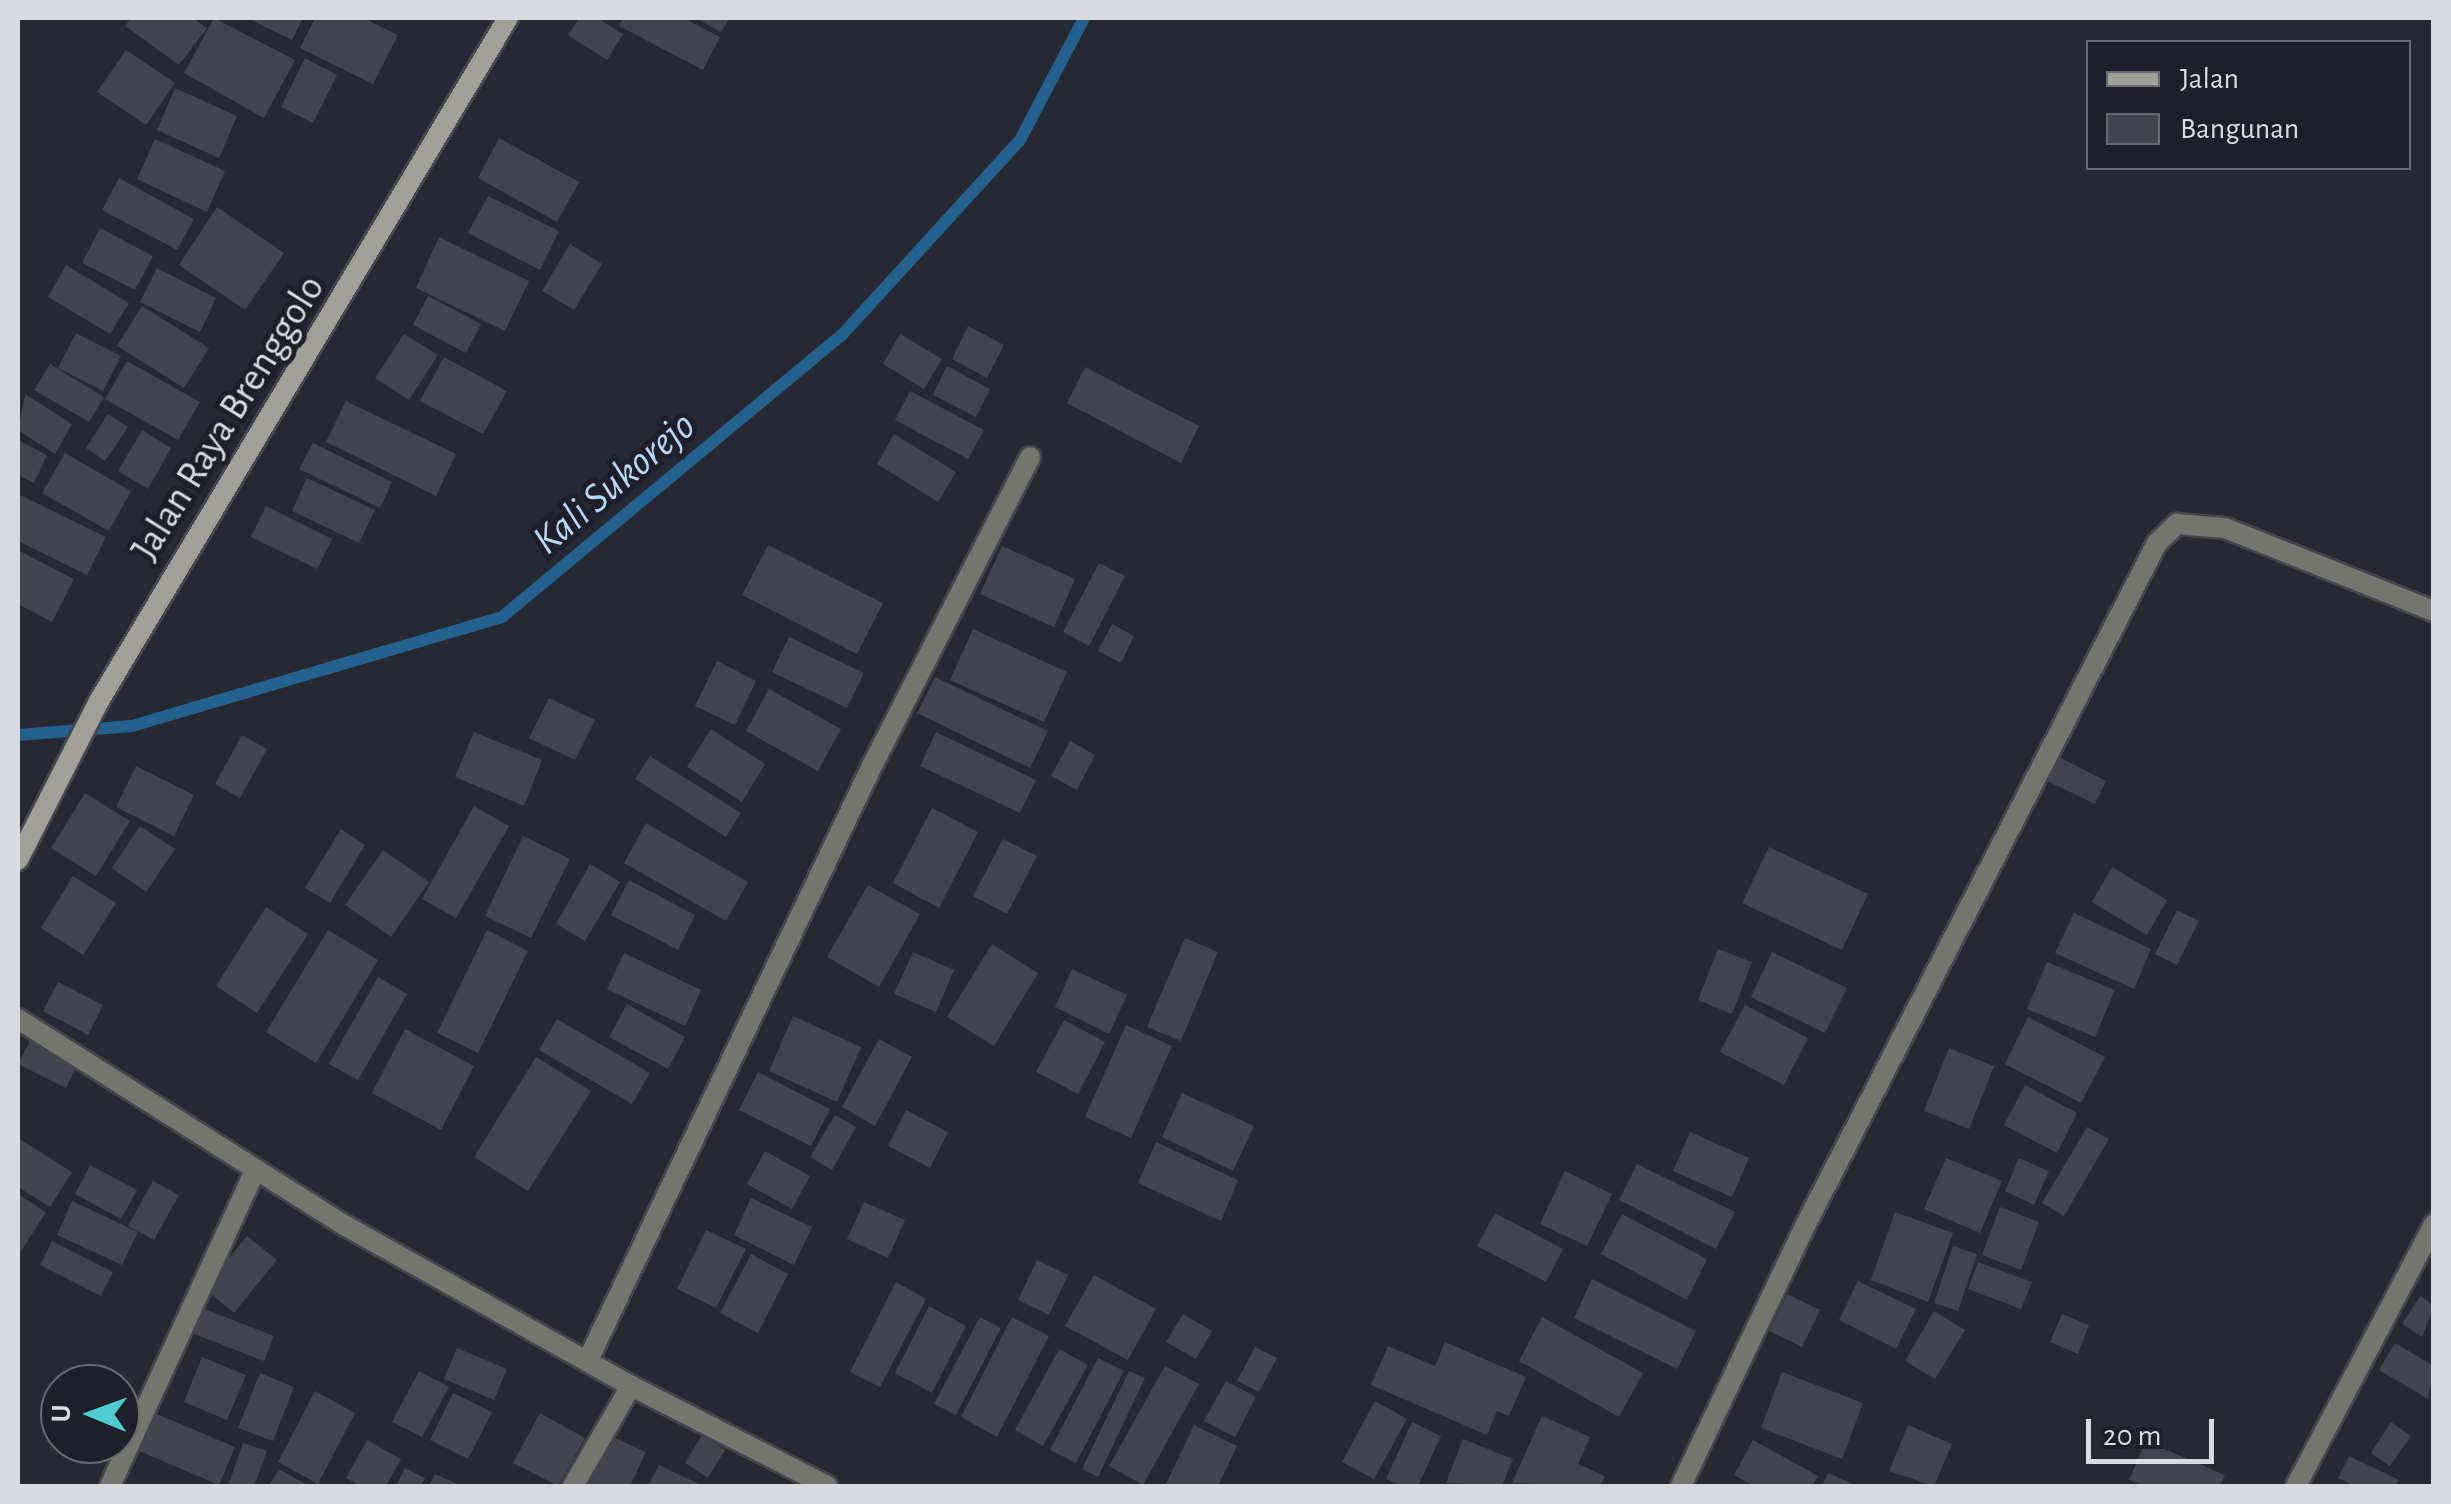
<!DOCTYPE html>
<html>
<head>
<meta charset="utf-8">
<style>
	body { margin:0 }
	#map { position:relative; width:2451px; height:1504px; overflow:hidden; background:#272932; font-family:"Alegreya Sans",sans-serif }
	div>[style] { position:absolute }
	.stream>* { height:12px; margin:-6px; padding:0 6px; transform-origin:6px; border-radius:6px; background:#24618e }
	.building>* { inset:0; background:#42444e }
	.roads { filter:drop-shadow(2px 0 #44454e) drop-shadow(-2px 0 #44454e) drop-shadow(0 2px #44454e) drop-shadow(0 -2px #44454e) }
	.minor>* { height:20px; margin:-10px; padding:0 10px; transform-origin:10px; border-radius:10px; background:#757570 }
	.secondary>* { height:20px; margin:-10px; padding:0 10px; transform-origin:10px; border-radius:10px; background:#a0a098 }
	span { translate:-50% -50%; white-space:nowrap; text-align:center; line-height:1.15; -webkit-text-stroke:10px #1e1f28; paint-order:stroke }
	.street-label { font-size:40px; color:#dadbe1 }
	.water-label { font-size:42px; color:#b6d6f1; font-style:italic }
	.frame { position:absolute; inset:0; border:20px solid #dadbe1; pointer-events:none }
	.legend { position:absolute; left:2086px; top:40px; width:325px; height:130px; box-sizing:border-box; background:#1e1f28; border:2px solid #696a72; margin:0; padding:12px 18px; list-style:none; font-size:30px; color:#dadbe1 }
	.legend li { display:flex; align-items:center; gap:20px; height:50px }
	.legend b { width:50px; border:2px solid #696a72 }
	.north { position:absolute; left:40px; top:1364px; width:100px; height:100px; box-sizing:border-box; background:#1e1f28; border:2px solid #696a72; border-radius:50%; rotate:271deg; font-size:28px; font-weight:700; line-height:40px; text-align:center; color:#dadbe1 }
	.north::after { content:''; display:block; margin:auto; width:35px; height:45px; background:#51ccd3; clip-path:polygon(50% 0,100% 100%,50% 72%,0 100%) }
	.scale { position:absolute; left:2086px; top:1419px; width:128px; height:45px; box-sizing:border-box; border:5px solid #dadbe1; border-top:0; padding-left:12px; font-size:30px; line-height:35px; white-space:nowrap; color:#dadbe1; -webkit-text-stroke:8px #1e1f28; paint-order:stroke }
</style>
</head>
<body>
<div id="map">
	<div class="stream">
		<div style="left:18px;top:735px;width:114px;rotate:-4.5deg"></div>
		<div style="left:132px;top:726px;width:386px;rotate:-16.4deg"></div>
		<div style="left:502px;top:617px;width:440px;rotate:-39.7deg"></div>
		<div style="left:841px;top:336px;width:265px;rotate:-47.6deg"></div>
		<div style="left:1020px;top:140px;width:138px;rotate:-62.3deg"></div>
	</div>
	<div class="building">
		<div style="clip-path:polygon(131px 18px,193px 18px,207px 28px,179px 65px,125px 26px)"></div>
		<div style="clip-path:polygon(214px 18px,295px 60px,264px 118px,184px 73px)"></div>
		<div style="clip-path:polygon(247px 18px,303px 18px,292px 40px)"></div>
		<div style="clip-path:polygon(315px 18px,363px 18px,398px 35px,373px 84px,300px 48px)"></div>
		<div style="clip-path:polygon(579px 18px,597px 18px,623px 34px,607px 60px,568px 35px)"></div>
		<div style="clip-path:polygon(623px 18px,683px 18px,720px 37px,703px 70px,619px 26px)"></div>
		<div style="clip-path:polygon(695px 18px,730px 18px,721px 32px)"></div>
		<div style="clip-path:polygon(126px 50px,175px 83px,146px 125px,97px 92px)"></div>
		<div style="clip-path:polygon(305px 58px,337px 75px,313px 123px,281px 107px)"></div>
		<div style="clip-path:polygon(175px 88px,237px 116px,219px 158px,157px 130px)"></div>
		<div style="clip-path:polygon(499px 138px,579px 182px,557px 222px,478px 178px)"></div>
		<div style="clip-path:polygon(155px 139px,225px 171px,207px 212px,137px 179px)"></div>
		<div style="clip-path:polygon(119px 178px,194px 219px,177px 250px,102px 210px)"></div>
		<div style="clip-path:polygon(488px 196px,559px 231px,540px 270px,468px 233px)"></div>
		<div style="clip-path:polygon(217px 207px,284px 253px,245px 310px,179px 265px)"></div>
		<div style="clip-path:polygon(100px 228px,153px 256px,135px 290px,82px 263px)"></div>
		<div style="clip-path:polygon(439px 237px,529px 281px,505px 331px,416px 288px)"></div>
		<div style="clip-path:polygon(570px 244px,602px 264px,574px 310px,542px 291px)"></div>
		<div style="clip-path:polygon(66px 265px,129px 303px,110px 334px,48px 297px)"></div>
		<div style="clip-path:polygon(157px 268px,216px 298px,200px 332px,140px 302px)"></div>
		<div style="clip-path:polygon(428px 296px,481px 324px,466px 353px,413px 325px)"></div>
		<div style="clip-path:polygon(142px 306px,209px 348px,184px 388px,117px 346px)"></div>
		<div style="clip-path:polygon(968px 326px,1004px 345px,987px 378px,952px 359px)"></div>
		<div style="clip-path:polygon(76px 333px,121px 356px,103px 391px,58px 368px)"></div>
		<div style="clip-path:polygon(404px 334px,438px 355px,409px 400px,375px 378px)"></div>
		<div style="clip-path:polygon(900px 334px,942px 359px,924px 389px,883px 364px)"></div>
		<div style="clip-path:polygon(444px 357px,507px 391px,483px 434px,420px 401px)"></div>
		<div style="clip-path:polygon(127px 361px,200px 402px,178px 440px,105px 399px)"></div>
		<div style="clip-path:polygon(50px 364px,104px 397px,89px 422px,34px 390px)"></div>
		<div style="clip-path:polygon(947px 366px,990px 389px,976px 417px,933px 395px)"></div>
		<div style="clip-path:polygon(1085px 367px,1199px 426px,1181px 463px,1067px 403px)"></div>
		<div style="clip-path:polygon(910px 391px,984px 430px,968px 459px,895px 420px)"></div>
		<div style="clip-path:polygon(25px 394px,72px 424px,55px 454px,18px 430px)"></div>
		<div style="clip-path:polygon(346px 401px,456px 454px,436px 496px,326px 442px)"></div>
		<div style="clip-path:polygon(108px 414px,128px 427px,105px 461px,86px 448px)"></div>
		<div style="clip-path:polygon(142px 430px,171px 448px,148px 489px,118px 471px)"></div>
		<div style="clip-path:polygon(894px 434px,956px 472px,938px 502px,877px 464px)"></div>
		<div style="clip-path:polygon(18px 440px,47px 455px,34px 483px,18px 475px)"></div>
		<div style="clip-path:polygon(313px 443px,392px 482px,380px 508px,299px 469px)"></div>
		<div style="clip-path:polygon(65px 453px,131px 491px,109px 531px,42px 493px)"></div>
		<div style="clip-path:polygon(307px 478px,375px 510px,359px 543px,292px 511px)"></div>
		<div style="clip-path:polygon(18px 494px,106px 537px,87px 575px,18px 541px)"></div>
		<div style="clip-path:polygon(266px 506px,332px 539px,317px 569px,251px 537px)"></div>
		<div style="clip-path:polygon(768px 545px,883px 603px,857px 654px,742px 595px)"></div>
		<div style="clip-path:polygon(1002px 546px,1075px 579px,1054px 627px,980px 594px)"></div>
		<div style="clip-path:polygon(18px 550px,74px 579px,52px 622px,18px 604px)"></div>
		<div style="clip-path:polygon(1099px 563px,1125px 576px,1089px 646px,1063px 632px)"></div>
		<div style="clip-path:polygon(1112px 624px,1134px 636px,1121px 663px,1098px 651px)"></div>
		<div style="clip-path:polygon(973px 629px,1067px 672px,1044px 722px,950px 680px)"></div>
		<div style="clip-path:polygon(789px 637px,864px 673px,847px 708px,772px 672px)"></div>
		<div style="clip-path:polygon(717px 661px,756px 681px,735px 725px,695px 706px)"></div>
		<div style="clip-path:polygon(935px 677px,1048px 731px,1030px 768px,917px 713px)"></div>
		<div style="clip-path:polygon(769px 689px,841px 729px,818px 771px,746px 731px)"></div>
		<div style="clip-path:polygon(549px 698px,595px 720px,575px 760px,529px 738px)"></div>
		<div style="clip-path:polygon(711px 729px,765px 764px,742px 802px,687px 767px)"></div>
		<div style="clip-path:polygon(474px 732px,542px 760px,524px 806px,455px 777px)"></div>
		<div style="clip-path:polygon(936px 732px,1036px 780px,1020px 813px,920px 766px)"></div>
		<div style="clip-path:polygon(242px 735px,267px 749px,240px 798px,215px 784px)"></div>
		<div style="clip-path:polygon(1070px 741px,1095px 755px,1077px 790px,1051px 776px)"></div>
		<div style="clip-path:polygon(2055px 755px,2106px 781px,2095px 804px,2043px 779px)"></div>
		<div style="clip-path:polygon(650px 756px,741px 813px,726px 837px,635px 779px)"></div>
		<div style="clip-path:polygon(136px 766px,194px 795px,174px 836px,116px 807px)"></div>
		<div style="clip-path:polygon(85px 793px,130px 821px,96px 876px,51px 848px)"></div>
		<div style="clip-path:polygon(474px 806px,509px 826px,456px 918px,422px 899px)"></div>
		<div style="clip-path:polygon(932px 808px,978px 832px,939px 908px,893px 883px)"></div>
		<div style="clip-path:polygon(646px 823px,748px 882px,726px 921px,624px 863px)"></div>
		<div style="clip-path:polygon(140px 826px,175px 849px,146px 892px,112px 868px)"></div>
		<div style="clip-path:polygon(341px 829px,365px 845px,330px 903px,305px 888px)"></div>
		<div style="clip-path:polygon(523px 836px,570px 859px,531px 938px,485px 916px)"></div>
		<div style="clip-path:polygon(1003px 839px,1037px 856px,1007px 914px,973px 896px)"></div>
		<div style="clip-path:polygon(1769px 847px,1868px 894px,1842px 950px,1742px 903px)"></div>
		<div style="clip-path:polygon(383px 850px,429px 882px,391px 937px,345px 905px)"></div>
		<div style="clip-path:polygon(590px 864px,620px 882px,585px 941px,556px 924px)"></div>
		<div style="clip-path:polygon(2112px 867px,2167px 900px,2147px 935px,2092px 902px)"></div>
		<div style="clip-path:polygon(73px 876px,116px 903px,83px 955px,41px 928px)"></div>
		<div style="clip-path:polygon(629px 880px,695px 915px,678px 950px,611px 915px)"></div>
		<div style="clip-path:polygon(868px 885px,920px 914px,879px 987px,827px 957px)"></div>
		<div style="clip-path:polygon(266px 907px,308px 934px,257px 1013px,216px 986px)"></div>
		<div style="clip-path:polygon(2177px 910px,2199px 921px,2177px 965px,2155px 954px)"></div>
		<div style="clip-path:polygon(2074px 913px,2151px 949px,2134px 989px,2055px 953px)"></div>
		<div style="clip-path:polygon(328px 930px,378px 960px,316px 1063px,266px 1032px)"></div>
		<div style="clip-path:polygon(487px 930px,528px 951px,478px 1053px,437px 1033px)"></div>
		<div style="clip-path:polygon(1185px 938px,1218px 952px,1181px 1041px,1147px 1027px)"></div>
		<div style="clip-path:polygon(992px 944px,1038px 973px,994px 1046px,947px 1017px)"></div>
		<div style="clip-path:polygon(1718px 949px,1752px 962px,1732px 1014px,1698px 1000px)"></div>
		<div style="clip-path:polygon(913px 952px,954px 970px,936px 1012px,894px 994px)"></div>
		<div style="clip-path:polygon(1772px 952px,1847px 988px,1825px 1033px,1751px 997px)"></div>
		<div style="clip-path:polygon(624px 953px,701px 990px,685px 1026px,607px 989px)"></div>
		<div style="clip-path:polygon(2047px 962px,2115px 990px,2095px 1037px,2027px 1009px)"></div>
		<div style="clip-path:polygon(1072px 969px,1127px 995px,1109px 1034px,1055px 1007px)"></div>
		<div style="clip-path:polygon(378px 977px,407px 994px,358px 1080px,329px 1064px)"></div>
		<div style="clip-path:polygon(58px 982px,103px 1005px,88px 1035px,43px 1011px)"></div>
		<div style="clip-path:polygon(627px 1004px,685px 1037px,668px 1069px,609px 1037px)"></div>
		<div style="clip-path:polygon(1745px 1005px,1808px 1038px,1784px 1085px,1720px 1052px)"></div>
		<div style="clip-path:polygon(793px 1016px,861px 1047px,837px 1102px,769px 1071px)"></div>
		<div style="clip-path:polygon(2028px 1017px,2105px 1057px,2081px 1103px,2005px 1064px)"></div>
		<div style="clip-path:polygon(557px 1019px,650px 1073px,632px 1104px,539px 1050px)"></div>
		<div style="clip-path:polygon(1064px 1020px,1105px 1042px,1078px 1094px,1036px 1072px)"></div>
		<div style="clip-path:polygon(1126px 1025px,1172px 1046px,1131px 1138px,1085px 1117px)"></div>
		<div style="clip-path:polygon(405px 1029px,474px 1066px,441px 1130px,372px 1093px)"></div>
		<div style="clip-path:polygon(31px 1039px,78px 1063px,66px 1088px,18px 1064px)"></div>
		<div style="clip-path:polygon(879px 1039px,912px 1057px,875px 1126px,842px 1107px)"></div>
		<div style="clip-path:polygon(1949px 1048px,1994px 1066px,1969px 1129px,1924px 1111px)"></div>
		<div style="clip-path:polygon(536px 1057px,591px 1091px,528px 1191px,474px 1157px)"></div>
		<div style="clip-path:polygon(758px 1072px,830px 1109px,811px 1146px,739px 1110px)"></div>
		<div style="clip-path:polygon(2025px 1085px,2077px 1113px,2057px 1153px,2004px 1125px)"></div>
		<div style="clip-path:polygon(1182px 1093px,1254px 1126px,1233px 1171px,1162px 1137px)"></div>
		<div style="clip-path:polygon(906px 1110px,948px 1132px,930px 1168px,888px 1146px)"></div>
		<div style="clip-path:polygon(835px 1115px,856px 1127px,832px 1170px,810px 1157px)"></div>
		<div style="clip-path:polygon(2087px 1127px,2109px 1139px,2064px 1216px,2042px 1203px)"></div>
		<div style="clip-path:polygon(1690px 1132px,1749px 1158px,1732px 1197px,1673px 1171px)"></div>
		<div style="clip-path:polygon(18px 1138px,72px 1172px,50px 1207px,18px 1187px)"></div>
		<div style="clip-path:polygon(1156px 1142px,1238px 1180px,1221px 1221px,1138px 1183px)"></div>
		<div style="clip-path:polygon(765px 1151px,810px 1176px,792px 1209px,747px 1184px)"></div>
		<div style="clip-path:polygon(1946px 1158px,2002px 1181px,1980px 1233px,1924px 1209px)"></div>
		<div style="clip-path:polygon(2019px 1158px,2049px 1171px,2034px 1205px,2005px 1191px)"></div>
		<div style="clip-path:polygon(1637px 1164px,1735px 1212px,1716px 1249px,1619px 1200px)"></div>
		<div style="clip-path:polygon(90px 1165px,137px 1190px,121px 1219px,75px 1194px)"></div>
		<div style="clip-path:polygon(1565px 1171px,1612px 1194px,1587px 1246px,1540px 1224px)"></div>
		<div style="clip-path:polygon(153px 1181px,179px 1195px,154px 1240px,128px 1226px)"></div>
		<div style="clip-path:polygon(18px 1194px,46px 1212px,18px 1256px)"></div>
		<div style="clip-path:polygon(751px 1198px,812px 1227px,794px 1265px,734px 1235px)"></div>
		<div style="clip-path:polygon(72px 1201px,138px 1232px,122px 1265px,57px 1235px)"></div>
		<div style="clip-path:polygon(864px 1202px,905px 1220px,888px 1258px,847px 1239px)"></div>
		<div style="clip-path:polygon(2000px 1207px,2039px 1222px,2021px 1270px,1982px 1255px)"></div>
		<div style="clip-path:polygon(1895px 1212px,1953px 1233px,1928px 1302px,1871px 1280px)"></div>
		<div style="clip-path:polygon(1495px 1213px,1563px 1249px,1546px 1282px,1477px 1246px)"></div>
		<div style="clip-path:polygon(1622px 1214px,1707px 1259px,1687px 1300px,1601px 1254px)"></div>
		<div style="clip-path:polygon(706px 1230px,746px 1249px,716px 1308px,677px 1289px)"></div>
		<div style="clip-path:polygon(247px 1236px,277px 1260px,234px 1313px,204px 1288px)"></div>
		<div style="clip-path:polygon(52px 1241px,113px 1272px,101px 1296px,40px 1265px)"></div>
		<div style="clip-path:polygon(1953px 1246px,1977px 1254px,1958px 1311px,1934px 1303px)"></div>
		<div style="clip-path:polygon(751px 1254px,788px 1274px,758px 1333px,720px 1313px)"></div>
		<div style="clip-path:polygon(1037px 1260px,1068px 1275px,1049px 1315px,1018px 1300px)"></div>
		<div style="clip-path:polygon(1978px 1262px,2032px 1282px,2021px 1309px,1968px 1289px)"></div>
		<div style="clip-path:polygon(1094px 1275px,1156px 1309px,1128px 1360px,1065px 1326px)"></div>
		<div style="clip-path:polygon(1592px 1279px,1696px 1331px,1677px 1369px,1574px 1318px)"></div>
		<div style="clip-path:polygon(1858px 1281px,1916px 1309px,1896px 1349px,1839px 1320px)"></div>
		<div style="clip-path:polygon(896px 1282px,926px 1299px,880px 1387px,850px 1372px)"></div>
		<div style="clip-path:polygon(1787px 1294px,1820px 1310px,1802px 1347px,1769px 1331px)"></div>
		<div style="clip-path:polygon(2420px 1296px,2434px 1306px,2422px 1337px,2402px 1324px)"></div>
		<div style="clip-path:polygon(929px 1306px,966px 1326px,932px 1393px,895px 1373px)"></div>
		<div style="clip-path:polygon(202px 1308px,274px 1336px,264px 1361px,192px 1333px)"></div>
		<div style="clip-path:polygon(1934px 1311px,1965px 1330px,1935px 1379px,1905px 1361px)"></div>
		<div style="clip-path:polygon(1183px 1314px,1212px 1331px,1196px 1359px,1166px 1342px)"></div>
		<div style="clip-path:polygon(2062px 1314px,2089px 1325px,2078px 1354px,2050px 1342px)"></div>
		<div style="clip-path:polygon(980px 1317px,1001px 1328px,956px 1415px,934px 1404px)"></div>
		<div style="clip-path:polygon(1012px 1317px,1049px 1336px,997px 1437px,961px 1417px)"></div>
		<div style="clip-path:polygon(1542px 1317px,1643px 1373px,1619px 1417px,1519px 1361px)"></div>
		<div style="clip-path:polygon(1445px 1342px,1526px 1377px,1509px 1416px,1497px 1411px,1487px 1435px,1371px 1385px,1388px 1346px,1435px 1366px)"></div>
		<div style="clip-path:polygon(2395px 1343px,2434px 1366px,2428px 1399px,2379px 1370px)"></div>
		<div style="clip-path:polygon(1255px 1347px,1277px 1358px,1259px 1392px,1237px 1381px)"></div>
		<div style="clip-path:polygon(457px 1348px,507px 1369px,494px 1400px,444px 1379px)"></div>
		<div style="clip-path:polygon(1059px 1349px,1088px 1365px,1043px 1446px,1015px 1430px)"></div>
		<div style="clip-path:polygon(202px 1357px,246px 1375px,227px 1420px,184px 1402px)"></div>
		<div style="clip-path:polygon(1098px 1358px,1124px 1371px,1076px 1463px,1050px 1450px)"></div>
		<div style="clip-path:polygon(1165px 1366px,1199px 1384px,1143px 1485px,1109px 1466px)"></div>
		<div style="clip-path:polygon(419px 1371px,449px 1387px,422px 1437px,392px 1422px)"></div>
		<div style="clip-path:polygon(1129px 1371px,1145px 1378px,1098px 1477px,1082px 1469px)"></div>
		<div style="clip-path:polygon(1782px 1372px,1863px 1403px,1842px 1459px,1761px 1428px)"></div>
		<div style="clip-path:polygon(260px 1373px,294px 1387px,273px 1441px,238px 1428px)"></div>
		<div style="clip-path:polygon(1226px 1381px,1256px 1397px,1235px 1437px,1204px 1421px)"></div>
		<div style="clip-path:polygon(315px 1391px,355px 1413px,318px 1484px,278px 1462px)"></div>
		<div style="clip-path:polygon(453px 1393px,492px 1412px,468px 1459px,430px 1440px)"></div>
		<div style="clip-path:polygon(1375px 1401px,1407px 1419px,1374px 1479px,1342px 1462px)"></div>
		<div style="clip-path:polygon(147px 1410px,235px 1447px,219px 1485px,132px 1448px)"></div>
		<div style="clip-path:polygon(540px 1413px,585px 1438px,558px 1486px,513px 1463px)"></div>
		<div style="clip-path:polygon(1542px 1416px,1590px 1437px,1578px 1464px,1605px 1476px,1600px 1486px,1512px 1483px)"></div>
		<div style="clip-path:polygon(1412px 1422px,1441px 1436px,1418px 1486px,1403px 1486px,1386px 1479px)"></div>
		<div style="clip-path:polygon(2391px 1422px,2411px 1436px,2390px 1466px,2371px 1453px)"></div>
		<div style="clip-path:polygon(1194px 1425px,1237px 1446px,1218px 1486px,1165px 1486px)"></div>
		<div style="clip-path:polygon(1908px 1425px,1952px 1444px,1934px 1486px,1889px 1471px)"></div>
		<div style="clip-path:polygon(702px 1435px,725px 1450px,708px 1478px,685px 1463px)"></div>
		<div style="clip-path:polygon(611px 1436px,646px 1452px,630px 1486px,588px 1486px)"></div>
		<div style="clip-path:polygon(1463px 1439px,1513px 1459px,1502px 1486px,1446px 1483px)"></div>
		<div style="clip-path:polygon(367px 1440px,401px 1459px,386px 1486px,361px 1486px,346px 1478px)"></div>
		<div style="clip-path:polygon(1753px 1440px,1818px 1476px,1812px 1486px,1754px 1486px,1734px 1475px)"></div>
		<div style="clip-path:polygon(2146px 1441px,2225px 1475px,2220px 1486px,2145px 1486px,2129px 1480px)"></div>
		<div style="clip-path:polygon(243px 1443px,267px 1451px,254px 1486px,228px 1486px)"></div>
		<div style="clip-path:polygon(2349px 1456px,2399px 1480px,2395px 1486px,2355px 1486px,2338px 1478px)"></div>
		<div style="clip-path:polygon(659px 1465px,703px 1486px,648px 1486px)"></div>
		<div style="clip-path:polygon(405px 1468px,425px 1478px,421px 1486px,396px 1486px)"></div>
		<div style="clip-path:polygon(279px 1469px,309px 1486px,269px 1486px)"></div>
		<div style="clip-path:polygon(1828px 1473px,1857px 1486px,1822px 1486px)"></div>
		<div style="clip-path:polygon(435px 1474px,462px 1486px,429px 1486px)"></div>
	</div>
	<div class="roads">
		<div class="minor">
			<div style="left:18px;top:1019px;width:388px;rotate:32.3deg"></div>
			<div style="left:346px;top:1226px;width:327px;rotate:29.3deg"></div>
			<div style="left:631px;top:1386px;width:220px;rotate:27deg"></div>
			<div style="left:588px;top:1360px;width:658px;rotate:-64.45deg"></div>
			<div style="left:872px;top:766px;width:347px;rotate:-62.9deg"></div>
			<div style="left:110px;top:1486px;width:347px;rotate:-65.3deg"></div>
			<div style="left:573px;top:1486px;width:116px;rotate:-59.9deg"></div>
			<div style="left:1681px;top:1486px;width:290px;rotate:-64.5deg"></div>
			<div style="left:1806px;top:1224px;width:766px;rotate:-62.73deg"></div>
			<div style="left:2157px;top:543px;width:28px;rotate:-44deg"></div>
			<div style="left:2177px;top:524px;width:48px;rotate:4.8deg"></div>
			<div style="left:2225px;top:528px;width:225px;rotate:21.7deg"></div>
			<div style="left:2296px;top:1486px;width:296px;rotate:-62.2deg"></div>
		</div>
		<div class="secondary">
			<div style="left:18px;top:860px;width:178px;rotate:-63deg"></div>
			<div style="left:99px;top:701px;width:796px;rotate:-59.09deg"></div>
		</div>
	</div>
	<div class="street-label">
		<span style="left:228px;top:418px;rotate:-58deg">Jalan Raya Brenggolo</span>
	</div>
	<div class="water-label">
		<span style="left:614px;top:483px;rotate:-40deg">Kali Sukorejo</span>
	</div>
	<div class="frame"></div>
	<ul class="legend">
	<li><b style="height:12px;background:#a0a098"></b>Jalan</li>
	<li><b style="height:28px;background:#42444e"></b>Bangunan</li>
	</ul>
	<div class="north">U</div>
	<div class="scale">20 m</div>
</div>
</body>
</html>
